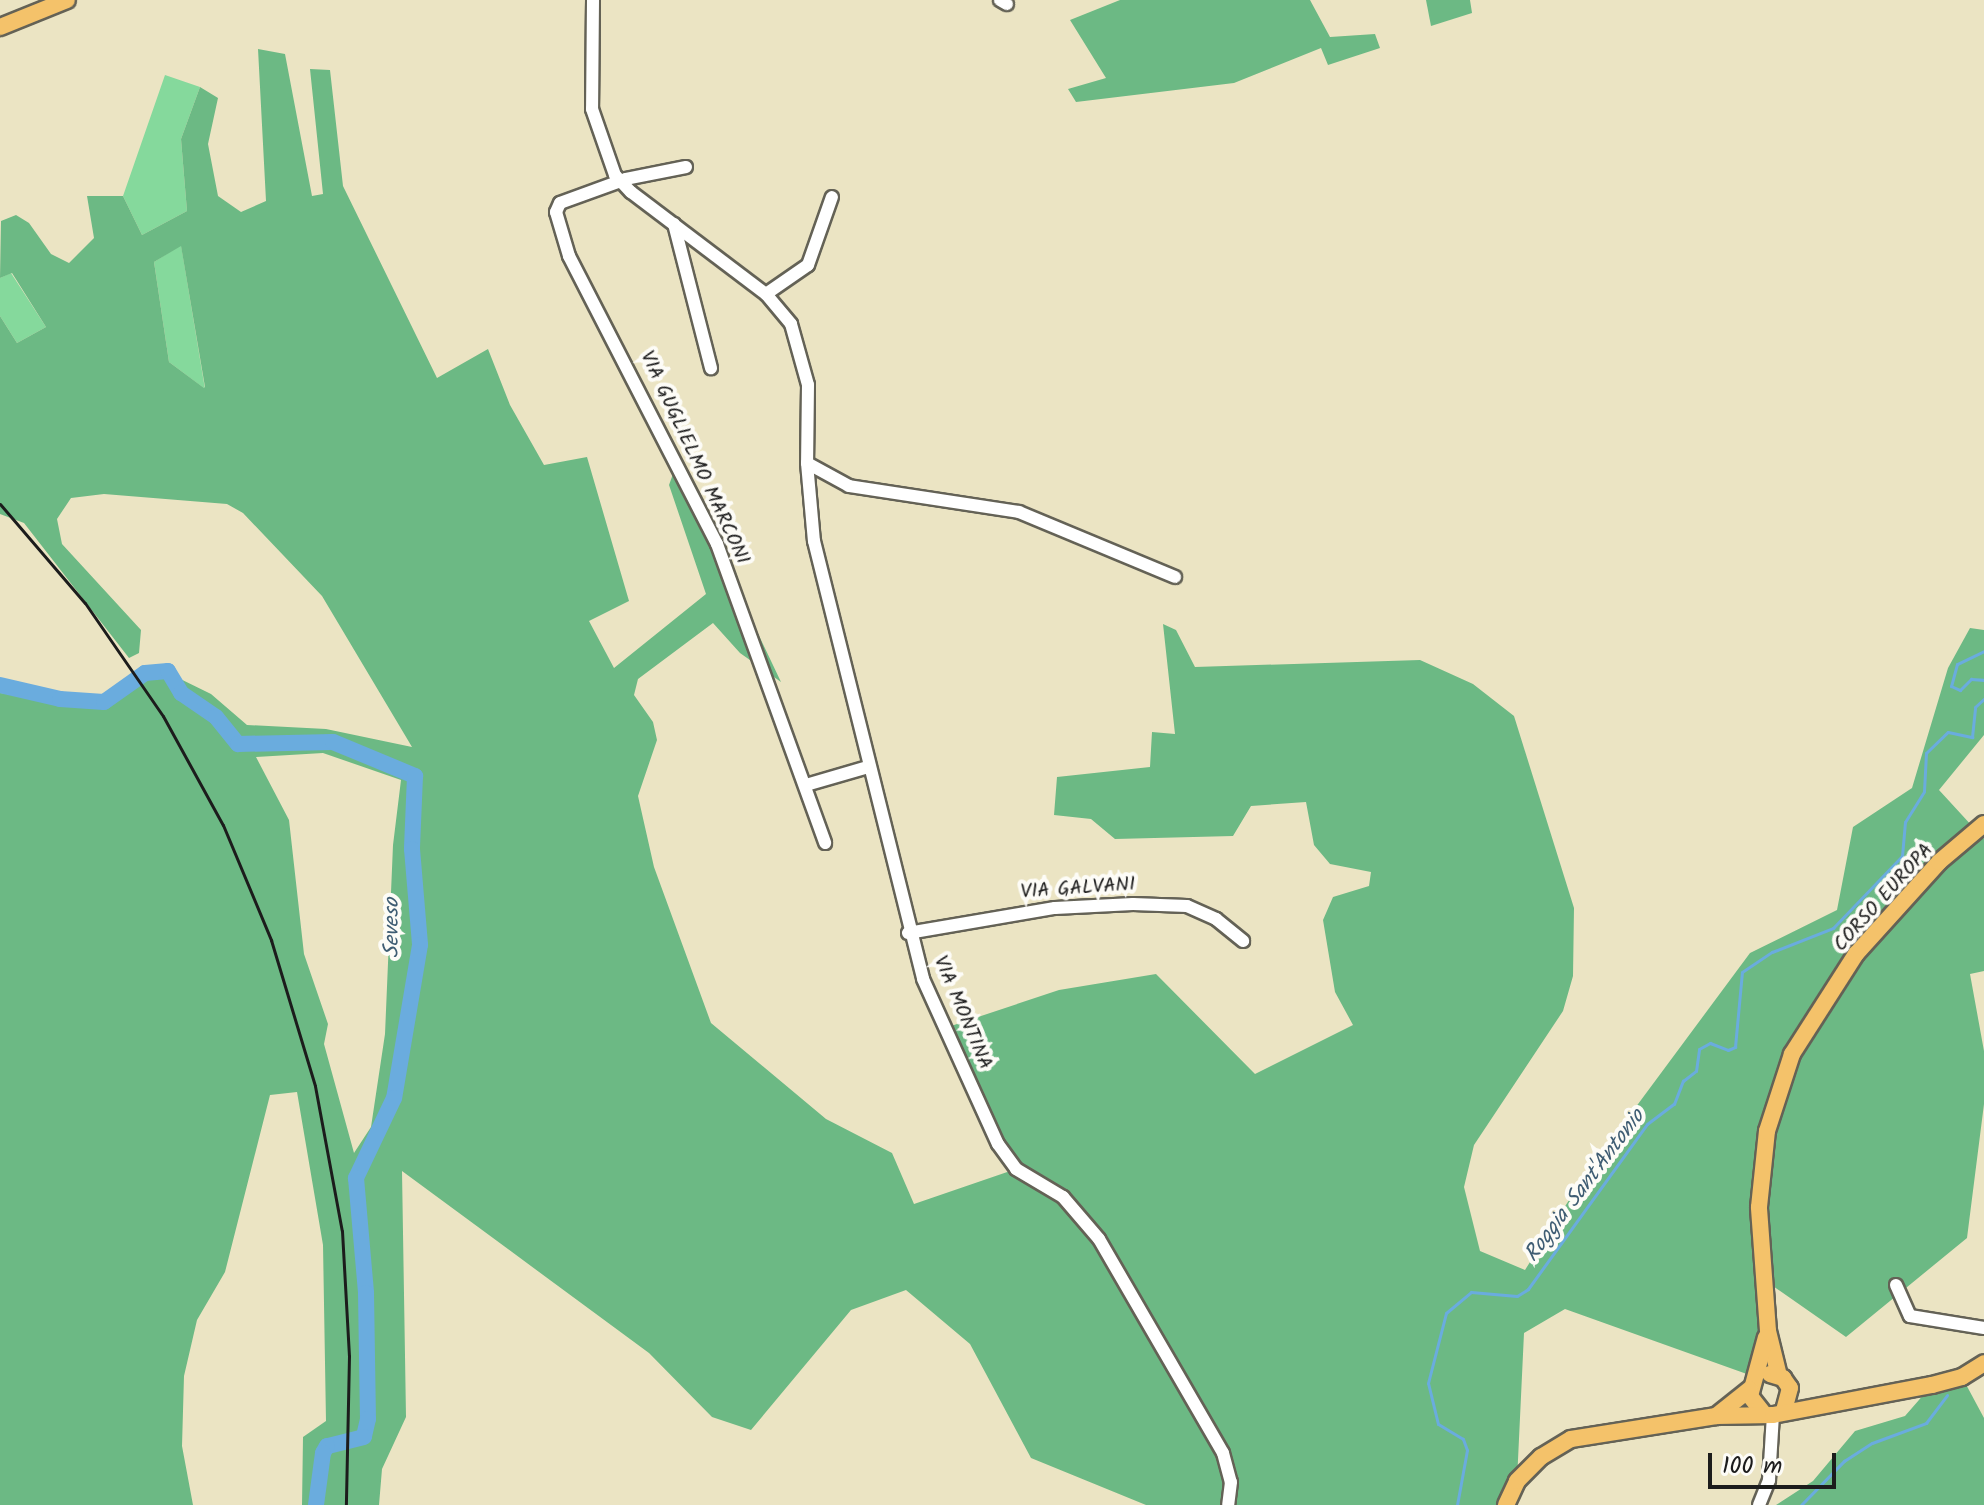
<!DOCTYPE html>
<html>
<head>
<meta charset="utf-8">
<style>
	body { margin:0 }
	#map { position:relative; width:1984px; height:1505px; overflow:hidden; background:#ebe4c3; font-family:Kalam,sans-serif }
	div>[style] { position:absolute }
	.green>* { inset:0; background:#85d99c }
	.forest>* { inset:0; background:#6cb984 }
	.stream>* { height:3px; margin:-1.5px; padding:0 1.5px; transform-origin:1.5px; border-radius:1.5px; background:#6aacde }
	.river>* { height:16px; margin:-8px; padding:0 8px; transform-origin:8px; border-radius:8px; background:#6aacde }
	.roads { filter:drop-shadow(2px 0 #646256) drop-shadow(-2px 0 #646256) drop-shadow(0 2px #646256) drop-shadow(0 -2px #646256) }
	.minor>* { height:12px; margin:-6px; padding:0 6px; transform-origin:6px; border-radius:6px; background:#fff }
	.major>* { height:16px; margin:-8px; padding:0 8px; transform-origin:8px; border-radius:8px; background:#f4c26a }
	.rail>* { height:3px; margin:-1.5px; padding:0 1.5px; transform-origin:1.5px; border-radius:1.5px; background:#1c1c1c }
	span { translate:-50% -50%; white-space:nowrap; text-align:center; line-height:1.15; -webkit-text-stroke:8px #fdfcf7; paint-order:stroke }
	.street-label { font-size:20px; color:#1c1c1c }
	.water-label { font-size:22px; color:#3f5d73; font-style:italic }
	.scale { position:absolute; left:1708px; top:1453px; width:128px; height:36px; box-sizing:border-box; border:4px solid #1c1c1c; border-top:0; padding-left:10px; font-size:24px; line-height:28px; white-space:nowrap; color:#1c1c1c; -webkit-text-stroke:6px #fdfcf7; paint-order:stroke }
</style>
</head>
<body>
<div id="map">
	<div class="green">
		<div style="clip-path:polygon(165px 75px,200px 87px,181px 139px,187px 211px,142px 235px,123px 196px)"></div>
		<div style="clip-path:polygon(181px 245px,205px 389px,169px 362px,154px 262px)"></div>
		<div style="clip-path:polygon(11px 273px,46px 327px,17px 343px,0 316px,0 278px)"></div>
	</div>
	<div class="forest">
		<div style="clip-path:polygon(1120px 0,1310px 0,1330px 37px,1375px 34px,1380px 48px,1328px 65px,1321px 48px,1234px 83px,1076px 102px,1068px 89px,1106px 78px,1070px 20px)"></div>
		<div style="clip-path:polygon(1426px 0,1470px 0,1472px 13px,1431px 26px)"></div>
		<div style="clip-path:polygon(evenodd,258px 49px,285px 54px,312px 196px,323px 194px,310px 69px,330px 70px,343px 186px,437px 378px,488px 349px,510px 405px,544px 465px,587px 457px,629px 601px,589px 621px,614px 668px,706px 594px,669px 485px,677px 463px,781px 682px,740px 653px,713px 623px,638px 679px,634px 695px,653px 722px,657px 740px,638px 796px,654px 867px,711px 1023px,826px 1119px,892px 1153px,914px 1204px,1016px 1169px,945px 1028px,1059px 990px,1156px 974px,1255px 1074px,1353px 1025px,1335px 992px,1323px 920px,1333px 897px,1369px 886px,1371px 872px,1330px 864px,1314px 845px,1306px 802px,1251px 806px,1233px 836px,1115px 839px,1091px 819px,1054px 815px,1057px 777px,1150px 767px,1152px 732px,1175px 734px,1163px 624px,1176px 630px,1195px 667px,1420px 660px,1473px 684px,1514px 716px,1574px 908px,1573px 976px,1563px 1011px,1474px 1145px,1464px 1187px,1480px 1251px,1525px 1270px,1581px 1181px,1750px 953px,1837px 910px,1853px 827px,1912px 788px,1948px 668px,1970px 628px,1984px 630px,1984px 735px,1939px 790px,1984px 839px,1984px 971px,1970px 974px,1984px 1051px,1984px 1104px,1967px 1238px,1846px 1337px,1763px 1279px,1758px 1378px,1565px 1309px,1524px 1333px,1517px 1481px,1506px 1505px,1146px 1505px,1031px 1458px,970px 1344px,906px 1290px,851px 1310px,751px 1430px,712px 1417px,649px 1353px,402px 1171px,406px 1417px,382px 1469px,379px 1505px,302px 1505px,303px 1437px,326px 1421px,323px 1245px,297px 1092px,270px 1095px,225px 1272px,197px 1320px,184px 1376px,182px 1446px,193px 1505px,0 1505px,0 693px,104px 702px,145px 673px,162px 670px,211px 694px,247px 725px,326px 729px,412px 747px,322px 596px,243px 513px,227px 504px,104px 494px,71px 498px,57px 519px,62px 544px,141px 630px,139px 653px,129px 658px,24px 523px,0 514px,0 316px,17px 343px,46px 327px,12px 273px,0 278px,1px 221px,16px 215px,29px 223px,51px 254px,69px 263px,94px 238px,87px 196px,123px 196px,142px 235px,187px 211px,181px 139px,200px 87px,218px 98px,208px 144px,218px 196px,241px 212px,266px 201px,258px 49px,181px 246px,205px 387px,204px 388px,169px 362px,154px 262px,181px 246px,258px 49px,323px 753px,401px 780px,393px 845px,385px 1034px,371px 1127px,354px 1153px,324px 1044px,328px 1024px,304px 954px,289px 820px,256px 757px,323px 753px)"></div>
		<div style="clip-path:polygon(1962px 1377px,1984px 1418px,1984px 1505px,1776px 1505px,1813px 1481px,1855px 1431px,1905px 1416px,1932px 1385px)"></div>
	</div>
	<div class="stream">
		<div style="left:1984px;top:651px;width:30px;rotate:154deg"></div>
		<div style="left:1957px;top:664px;width:23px;rotate:105deg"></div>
		<div style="left:1951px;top:686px;width:10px;rotate:24deg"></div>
		<div style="left:1960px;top:690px;width:16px;rotate:-45deg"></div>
		<div style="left:1971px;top:679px;width:13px;rotate:4deg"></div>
		<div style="left:1457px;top:1505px;width:56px;rotate:-79.7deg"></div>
		<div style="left:1467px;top:1450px;width:12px;rotate:-110deg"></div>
		<div style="left:1463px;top:1439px;width:29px;rotate:-149deg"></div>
		<div style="left:1438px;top:1424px;width:42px;rotate:-103.7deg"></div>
		<div style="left:1428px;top:1383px;width:72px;rotate:-75.6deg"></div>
		<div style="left:1446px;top:1313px;width:33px;rotate:-40deg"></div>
		<div style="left:1471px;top:1292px;width:46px;rotate:5deg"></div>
		<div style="left:1517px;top:1296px;width:13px;rotate:-32deg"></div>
		<div style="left:1528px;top:1289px;width:203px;rotate:-54.2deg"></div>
		<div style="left:1647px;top:1124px;width:34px;rotate:-37deg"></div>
		<div style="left:1674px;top:1104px;width:25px;rotate:-69deg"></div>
		<div style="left:1683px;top:1081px;width:16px;rotate:-38deg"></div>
		<div style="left:1696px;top:1071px;width:22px;rotate:-82deg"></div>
		<div style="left:1699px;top:1049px;width:13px;rotate:-29deg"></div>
		<div style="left:1710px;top:1043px;width:19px;rotate:21deg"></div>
		<div style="left:1728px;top:1050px;width:8px;rotate:-23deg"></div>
		<div style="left:1735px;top:1047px;width:75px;rotate:-84.7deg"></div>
		<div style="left:1742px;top:972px;width:36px;rotate:-34deg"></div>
		<div style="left:1772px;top:952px;width:66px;rotate:-21.5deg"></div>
		<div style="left:1833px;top:928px;width:100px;rotate:-46.2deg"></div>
		<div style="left:1902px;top:856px;width:34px;rotate:-85deg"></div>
		<div style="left:1905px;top:822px;width:36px;rotate:-58deg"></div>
		<div style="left:1924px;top:791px;width:38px;rotate:-87deg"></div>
		<div style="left:1926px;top:753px;width:30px;rotate:-44deg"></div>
		<div style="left:1948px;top:732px;width:25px;rotate:12deg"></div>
		<div style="left:1972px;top:737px;width:30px;rotate:-84deg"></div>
		<div style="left:1975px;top:707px;width:12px;rotate:-42deg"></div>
		<div style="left:1801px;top:1505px;width:62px;rotate:-45.7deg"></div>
		<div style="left:1844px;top:1461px;width:33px;rotate:-33deg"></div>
		<div style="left:1872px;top:1443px;width:58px;rotate:-20.3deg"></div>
		<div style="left:1926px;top:1423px;width:35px;rotate:-53deg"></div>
	</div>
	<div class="river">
		<div style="left:0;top:685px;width:62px;rotate:13.1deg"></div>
		<div style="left:60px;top:699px;width:44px;rotate:3.9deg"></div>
		<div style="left:104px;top:702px;width:50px;rotate:-35.3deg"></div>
		<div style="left:145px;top:673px;width:23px;rotate:-5deg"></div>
		<div style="left:168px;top:671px;width:26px;rotate:59deg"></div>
		<div style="left:181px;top:693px;width:42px;rotate:34.4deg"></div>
		<div style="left:216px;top:717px;width:35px;rotate:51deg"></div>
		<div style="left:238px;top:744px;width:95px;rotate:-1.2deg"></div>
		<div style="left:333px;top:742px;width:89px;rotate:22.5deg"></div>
		<div style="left:415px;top:776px;width:73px;rotate:92.4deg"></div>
		<div style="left:412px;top:849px;width:96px;rotate:85.2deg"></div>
		<div style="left:420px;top:945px;width:155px;rotate:99.6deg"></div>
		<div style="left:394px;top:1098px;width:89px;rotate:115.4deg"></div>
		<div style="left:356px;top:1178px;width:115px;rotate:85deg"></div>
		<div style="left:366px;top:1293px;width:126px;rotate:89.1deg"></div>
		<div style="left:368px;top:1419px;width:18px;rotate:103deg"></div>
		<div style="left:364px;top:1437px;width:38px;rotate:166deg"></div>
		<div style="left:327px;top:1446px;width:8px;rotate:120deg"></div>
		<div style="left:323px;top:1453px;width:52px;rotate:97.7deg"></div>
	</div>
	<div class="roads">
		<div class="minor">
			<div style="left:593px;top:0;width:109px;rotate:90.5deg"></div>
			<div style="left:592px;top:109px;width:70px;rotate:70.8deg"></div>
			<div style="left:615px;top:175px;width:23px;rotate:47deg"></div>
			<div style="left:631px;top:192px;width:169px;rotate:37.1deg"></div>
			<div style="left:766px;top:294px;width:39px;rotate:50deg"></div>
			<div style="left:791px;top:324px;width:63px;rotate:74.4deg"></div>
			<div style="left:808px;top:385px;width:78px;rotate:90.7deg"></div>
			<div style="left:807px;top:463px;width:78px;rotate:84.9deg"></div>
			<div style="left:814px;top:541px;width:451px;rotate:76deg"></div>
			<div style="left:923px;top:979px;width:181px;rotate:65.6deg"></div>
			<div style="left:998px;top:1144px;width:31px;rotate:54deg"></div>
			<div style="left:1016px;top:1169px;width:55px;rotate:30.8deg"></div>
			<div style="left:1063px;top:1197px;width:55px;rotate:49.4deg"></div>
			<div style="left:1099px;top:1239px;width:247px;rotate:59.9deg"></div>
			<div style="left:1223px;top:1453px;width:30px;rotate:75deg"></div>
			<div style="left:1231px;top:1482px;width:23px;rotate:97deg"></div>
			<div style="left:1000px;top:0;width:8px;rotate:30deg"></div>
			<div style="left:686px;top:167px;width:61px;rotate:168.7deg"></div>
			<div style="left:626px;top:179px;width:70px;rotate:160deg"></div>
			<div style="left:560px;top:203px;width:10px;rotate:114deg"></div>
			<div style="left:556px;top:212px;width:46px;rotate:73.5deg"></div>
			<div style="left:569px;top:256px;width:324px;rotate:62.8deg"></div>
			<div style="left:717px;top:544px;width:318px;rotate:70.1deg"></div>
			<div style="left:674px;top:224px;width:149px;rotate:75.6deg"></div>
			<div style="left:766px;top:294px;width:51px;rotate:-34.6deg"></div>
			<div style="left:808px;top:265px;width:72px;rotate:-70.6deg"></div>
			<div style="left:807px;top:463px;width:48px;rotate:28.7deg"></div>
			<div style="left:849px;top:486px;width:172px;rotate:8.7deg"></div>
			<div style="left:1019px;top:512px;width:169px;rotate:22.6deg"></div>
			<div style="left:806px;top:785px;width:65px;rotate:-16.2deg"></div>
			<div style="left:908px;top:933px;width:149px;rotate:-9.7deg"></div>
			<div style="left:1055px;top:908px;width:78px;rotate:-2.9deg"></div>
			<div style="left:1133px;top:904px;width:54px;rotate:2.1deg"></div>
			<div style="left:1187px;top:906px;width:32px;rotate:24deg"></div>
			<div style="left:1216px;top:919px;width:35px;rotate:39deg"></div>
			<div style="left:1896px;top:1285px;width:34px;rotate:66deg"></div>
			<div style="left:1910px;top:1316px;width:75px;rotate:9.2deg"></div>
			<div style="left:1759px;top:1505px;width:27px;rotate:-68deg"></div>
			<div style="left:1769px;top:1480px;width:65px;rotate:-86.5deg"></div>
		</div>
		<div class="major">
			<div style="left:0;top:27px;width:72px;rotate:-21.9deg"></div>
			<div style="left:1770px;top:1374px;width:14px;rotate:17deg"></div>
			<div style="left:1783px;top:1378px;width:12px;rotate:55deg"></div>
			<div style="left:1790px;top:1388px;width:23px;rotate:105deg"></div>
			<div style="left:1779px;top:1376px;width:46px;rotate:-103.7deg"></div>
			<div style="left:1768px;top:1331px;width:124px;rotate:-94.2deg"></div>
			<div style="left:1759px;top:1207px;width:76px;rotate:-84deg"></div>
			<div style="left:1767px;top:1131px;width:81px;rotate:-72deg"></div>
			<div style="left:1792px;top:1054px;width:119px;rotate:-57.4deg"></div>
			<div style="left:1856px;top:954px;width:124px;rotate:-47.9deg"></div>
			<div style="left:1939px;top:862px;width:59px;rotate:-40.2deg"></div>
			<div style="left:1764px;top:1414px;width:23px;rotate:-128deg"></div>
			<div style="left:1750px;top:1396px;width:61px;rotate:-74.8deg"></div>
			<div style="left:1716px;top:1416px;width:43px;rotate:-38.5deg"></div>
			<div style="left:1506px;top:1505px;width:26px;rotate:-65deg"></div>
			<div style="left:1517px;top:1481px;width:34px;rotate:-45deg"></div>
			<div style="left:1541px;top:1457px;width:35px;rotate:-31deg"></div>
			<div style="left:1571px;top:1439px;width:147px;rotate:-9deg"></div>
			<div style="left:1716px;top:1416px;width:57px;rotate:-1deg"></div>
			<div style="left:1773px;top:1415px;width:162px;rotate:-10.7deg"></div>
			<div style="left:1932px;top:1385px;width:31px;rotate:-15deg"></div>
			<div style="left:1962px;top:1377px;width:26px;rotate:-32deg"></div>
		</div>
	</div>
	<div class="rail">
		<div style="left:0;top:504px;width:130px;rotate:49.4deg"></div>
		<div style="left:85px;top:603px;width:137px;rotate:55.4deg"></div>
		<div style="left:163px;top:716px;width:124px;rotate:61.2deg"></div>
		<div style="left:223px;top:825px;width:125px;rotate:67.3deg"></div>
		<div style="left:271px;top:940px;width:152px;rotate:73.2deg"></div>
		<div style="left:315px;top:1086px;width:147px;rotate:79.5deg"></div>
		<div style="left:342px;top:1231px;width:125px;rotate:86.8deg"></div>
		<div style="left:349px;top:1356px;width:149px;rotate:91.2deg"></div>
	</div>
	<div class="street-label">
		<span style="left:694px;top:458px;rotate:65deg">VIA GUGLIELMO MARCONI</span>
		<span style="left:1078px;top:889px;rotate:-4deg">VIA GALVANI</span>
		<span style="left:1884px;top:898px;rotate:-48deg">CORSO EUROPA</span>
		<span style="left:962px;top:1013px;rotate:67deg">VIA MONTINA</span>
	</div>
	<div class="water-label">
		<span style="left:393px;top:928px;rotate:-90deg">Seveso</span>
		<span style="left:1585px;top:1186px;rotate:-53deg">Roggia Sant'Antonio</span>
	</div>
	<div class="scale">100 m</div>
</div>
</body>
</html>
